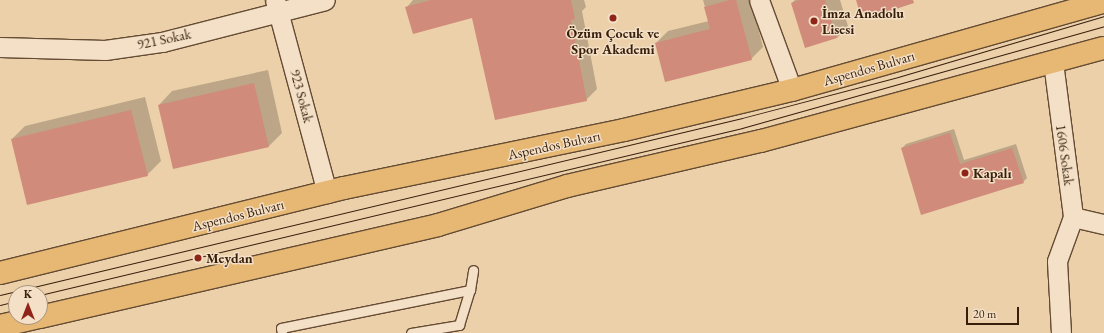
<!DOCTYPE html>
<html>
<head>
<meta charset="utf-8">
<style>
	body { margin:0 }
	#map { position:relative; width:1104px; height:333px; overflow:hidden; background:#ecd0a9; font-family:"EB Garamond",serif }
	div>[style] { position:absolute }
	.shadow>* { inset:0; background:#0003 }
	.building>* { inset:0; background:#d08b7a }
	.roads { filter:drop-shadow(1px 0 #644b33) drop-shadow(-1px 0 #644b33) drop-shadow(0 1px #644b33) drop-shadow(0 -1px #644b33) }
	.service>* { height:9px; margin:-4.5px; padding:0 4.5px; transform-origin:4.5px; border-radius:4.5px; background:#f3e0c7 }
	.minor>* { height:19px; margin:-9.5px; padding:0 9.5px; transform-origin:9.5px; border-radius:9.5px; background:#f3e0c7 }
	.primary>* { height:22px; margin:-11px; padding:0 11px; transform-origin:11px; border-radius:11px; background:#e6b874 }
	.tram>* { height:1px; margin:-0.5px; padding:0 0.5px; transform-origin:0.5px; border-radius:0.5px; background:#371f0c }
	.dots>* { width:11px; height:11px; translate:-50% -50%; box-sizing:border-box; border:2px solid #f3e0c7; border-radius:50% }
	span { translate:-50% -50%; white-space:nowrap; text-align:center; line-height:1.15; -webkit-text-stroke:3px #f3e0c7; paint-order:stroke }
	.poi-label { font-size:14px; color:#371f0c; font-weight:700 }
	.left { translate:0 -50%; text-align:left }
	.street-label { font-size:14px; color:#371f0c }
	.north { position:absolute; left:8px; top:285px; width:40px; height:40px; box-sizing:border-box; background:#f3e0c7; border:1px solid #a8937c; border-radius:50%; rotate:0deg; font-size:11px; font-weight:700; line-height:16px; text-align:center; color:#371f0c }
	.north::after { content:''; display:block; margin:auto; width:14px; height:18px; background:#8f2418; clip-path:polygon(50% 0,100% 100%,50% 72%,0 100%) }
	.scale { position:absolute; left:966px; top:307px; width:53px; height:18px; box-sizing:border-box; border:2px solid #371f0c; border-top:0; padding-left:5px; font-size:12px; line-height:14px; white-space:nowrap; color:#371f0c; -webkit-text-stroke:3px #f3e0c7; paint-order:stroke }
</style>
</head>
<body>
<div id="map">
	<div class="shadow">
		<div style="clip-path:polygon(413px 0,584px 0,586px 7px,582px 11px,597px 89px,586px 100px,473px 17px,407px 7px)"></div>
		<div style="clip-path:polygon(703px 0,751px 0,763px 47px,751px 59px,656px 43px,668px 31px,709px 21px)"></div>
		<div style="clip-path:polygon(795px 0,840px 0,848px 26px,837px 38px,792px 3px)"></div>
		<div style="clip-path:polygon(268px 70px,282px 133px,269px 146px,159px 105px,172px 91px)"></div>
		<div style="clip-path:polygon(145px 97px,161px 161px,147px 175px,12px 139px,25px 126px)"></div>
		<div style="clip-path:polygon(954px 129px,964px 160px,1016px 144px,1027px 178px,1023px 182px,902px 148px,906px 144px)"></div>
	</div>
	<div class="building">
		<div style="clip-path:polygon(431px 0,571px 0,575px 19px,571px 20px,587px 101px,495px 120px,472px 18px,413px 34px,405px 7px)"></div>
		<div style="clip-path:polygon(730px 0,736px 0,752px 60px,665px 82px,655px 43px,710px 29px,704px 7px)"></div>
		<div style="clip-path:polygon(799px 0,825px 0,837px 38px,805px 48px,791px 3px)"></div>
		<div style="clip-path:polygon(856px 0,913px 0,914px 3px,862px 20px)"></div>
		<div style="clip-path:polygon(254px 83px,269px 147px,173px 169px,158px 105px)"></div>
		<div style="clip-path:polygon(131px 110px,148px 176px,27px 205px,11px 139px)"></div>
		<div style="clip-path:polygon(950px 133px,960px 164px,1012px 148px,1024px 183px,921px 215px,901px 148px)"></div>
	</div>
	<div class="roads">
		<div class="service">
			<div style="left:282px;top:333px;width:5px;rotate:-101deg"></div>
			<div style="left:281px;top:328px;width:193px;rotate:-11.4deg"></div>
			<div style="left:470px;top:290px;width:20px;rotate:-81deg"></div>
			<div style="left:411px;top:333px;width:49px;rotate:-9.5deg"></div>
			<div style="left:459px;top:325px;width:37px;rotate:-73deg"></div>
		</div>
		<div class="minor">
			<div style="left:275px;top:0;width:200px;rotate:74.9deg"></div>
			<div style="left:759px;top:0;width:96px;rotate:69.9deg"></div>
			<div style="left:0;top:47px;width:105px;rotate:1.6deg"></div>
			<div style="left:105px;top:50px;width:58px;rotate:-8deg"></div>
			<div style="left:162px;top:42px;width:168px;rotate:-14.4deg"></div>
			<div style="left:1053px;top:62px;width:156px;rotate:82.6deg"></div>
			<div style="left:1073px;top:217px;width:32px;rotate:13deg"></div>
			<div style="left:1061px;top:333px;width:72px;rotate:-93.2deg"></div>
			<div style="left:1057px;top:261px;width:47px;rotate:-70deg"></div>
		</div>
		<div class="primary">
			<div style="left:0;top:273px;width:354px;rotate:-13.9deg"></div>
			<div style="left:344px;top:188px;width:286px;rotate:-11.7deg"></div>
			<div style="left:624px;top:130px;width:173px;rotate:-13.4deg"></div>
			<div style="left:792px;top:90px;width:324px;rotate:-15.8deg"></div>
			<div style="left:40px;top:317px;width:408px;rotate:-13deg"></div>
			<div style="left:438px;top:225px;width:135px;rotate:-16.8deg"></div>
			<div style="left:567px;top:186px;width:199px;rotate:-13.1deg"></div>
			<div style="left:761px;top:141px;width:355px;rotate:-15.2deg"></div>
			<div style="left:0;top:326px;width:39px;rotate:-13deg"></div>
		</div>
	</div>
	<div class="tram">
		<div style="left:0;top:295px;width:763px;rotate:-13.42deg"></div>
		<div style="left:742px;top:118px;width:161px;rotate:-14.7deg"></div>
		<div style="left:898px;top:77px;width:215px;rotate:-16.5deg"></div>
		<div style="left:40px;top:295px;width:722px;rotate:-13.38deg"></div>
		<div style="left:742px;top:128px;width:376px;rotate:-15.7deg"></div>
		<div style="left:0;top:305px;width:16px;rotate:-14deg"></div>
	</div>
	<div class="dots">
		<div style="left:613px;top:18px;background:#8f2418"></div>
		<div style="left:814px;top:21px;background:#8f2418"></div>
		<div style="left:965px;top:173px;background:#8f2418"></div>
		<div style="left:198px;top:258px;background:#8f2418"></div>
	</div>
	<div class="poi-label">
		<span class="left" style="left:822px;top:21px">İmza Anadolu<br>Lisesi</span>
		<span style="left:613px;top:41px">Özüm Çocuk ve<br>Spor Akademi</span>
		<span class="left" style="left:973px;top:173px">Kapalı</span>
		<span class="left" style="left:206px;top:258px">Meydan</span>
	</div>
	<div class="street-label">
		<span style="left:164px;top:39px;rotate:-12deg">921 Sokak</span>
		<span style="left:869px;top:68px;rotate:-16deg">Aspendos Bulvarı</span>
		<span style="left:302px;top:96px;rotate:75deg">923 Sokak</span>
		<span style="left:554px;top:145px;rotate:-12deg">Aspendos Bulvarı</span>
		<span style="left:1065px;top:155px;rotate:82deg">1606 Sokak</span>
		<span style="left:238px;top:215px;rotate:-14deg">Aspendos Bulvarı</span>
	</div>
	<div class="north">K</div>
	<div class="scale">20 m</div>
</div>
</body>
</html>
